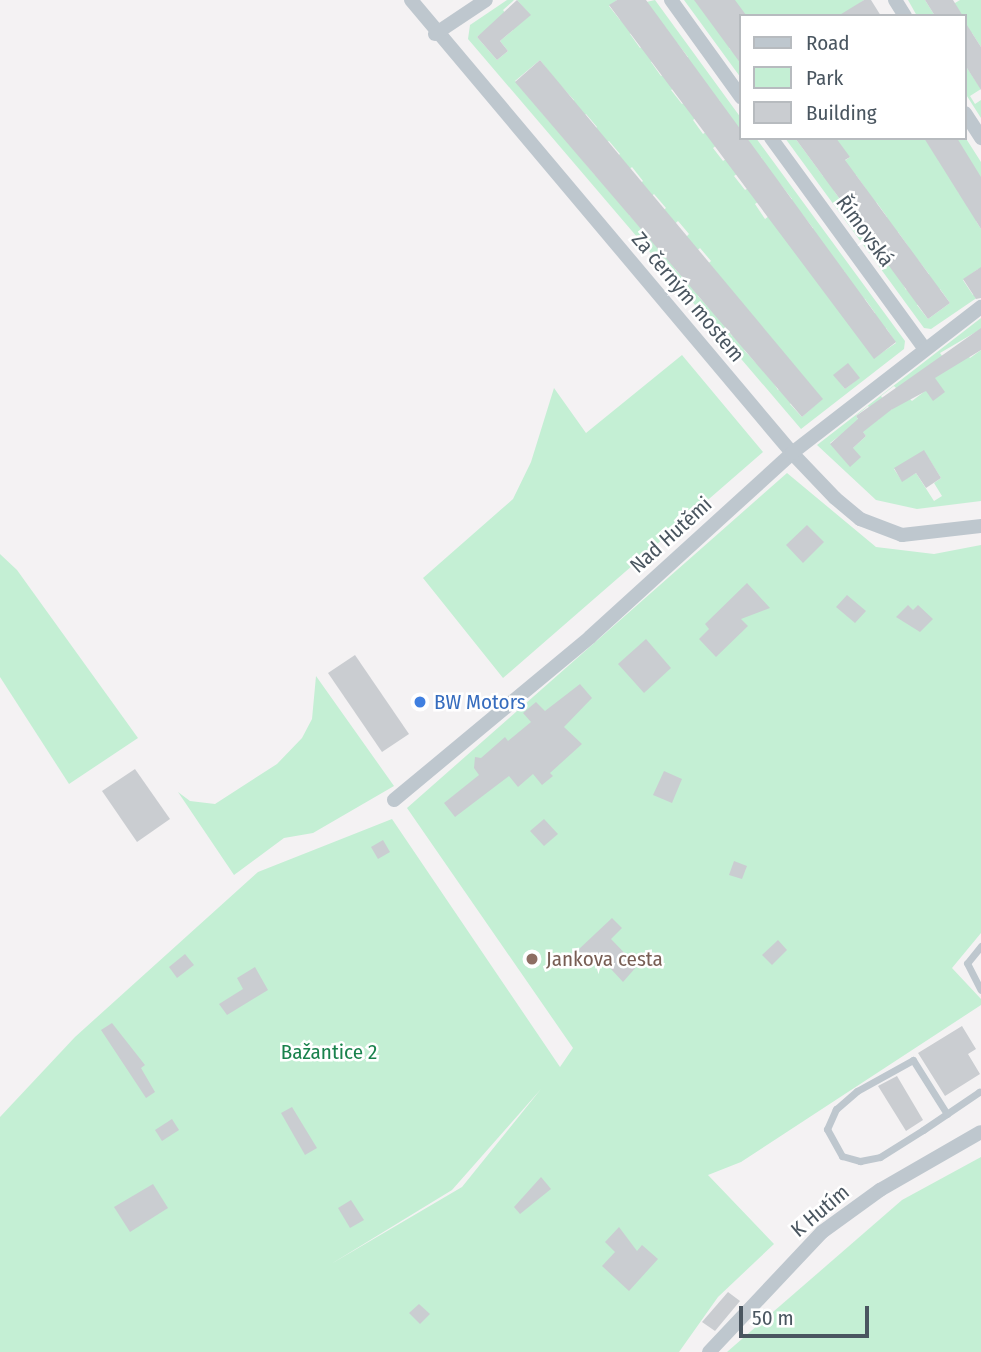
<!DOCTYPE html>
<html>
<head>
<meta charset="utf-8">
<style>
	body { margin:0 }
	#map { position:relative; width:981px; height:1352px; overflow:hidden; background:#f4f2f3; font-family:"Fira Sans Condensed",sans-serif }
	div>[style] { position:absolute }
	.green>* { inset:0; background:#c4efd4 }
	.building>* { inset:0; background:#cacdd1 }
	.lane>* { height:7px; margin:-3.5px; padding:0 3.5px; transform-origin:3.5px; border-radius:3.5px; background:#bec7ce }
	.street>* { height:14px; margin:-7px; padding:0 7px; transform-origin:7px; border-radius:7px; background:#bec7ce }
	.dots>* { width:19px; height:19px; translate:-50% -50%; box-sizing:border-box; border:4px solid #fff; border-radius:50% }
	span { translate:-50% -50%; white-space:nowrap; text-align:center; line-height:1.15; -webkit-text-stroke:5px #fff; paint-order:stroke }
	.street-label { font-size:21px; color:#4a5660 }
	.shop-label { font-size:21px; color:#366cbe }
	.left { translate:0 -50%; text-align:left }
	.education-label { font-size:21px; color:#785e54 }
	.park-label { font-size:21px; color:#1a824d }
	.legend { position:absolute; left:739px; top:14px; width:228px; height:126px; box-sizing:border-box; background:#fff; border:2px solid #b7bbbf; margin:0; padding:9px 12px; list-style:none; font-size:21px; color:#4a5660 }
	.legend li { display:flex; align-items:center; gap:14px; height:35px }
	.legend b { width:35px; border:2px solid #b7bbbf }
	.scale { position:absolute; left:739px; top:1306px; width:130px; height:32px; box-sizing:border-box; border:4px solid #4a5660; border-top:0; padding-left:9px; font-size:21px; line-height:24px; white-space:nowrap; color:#4a5660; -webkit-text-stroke:5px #fff; paint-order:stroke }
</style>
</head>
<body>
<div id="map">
	<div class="green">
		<div style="clip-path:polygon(evenodd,507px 0,514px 0,503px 10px,506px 14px,477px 37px,497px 60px,508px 51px,500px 41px,513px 30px,509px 25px,513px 22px,517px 26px,530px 15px,517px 0,617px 0,609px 6px,620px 20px,628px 14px,637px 27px,630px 34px,640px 48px,667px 29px,642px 3px,655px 0,741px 118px,741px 130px,731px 124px,719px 100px,693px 120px,703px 134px,711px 128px,721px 142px,713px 148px,723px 161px,750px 143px,747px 138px,756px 138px,905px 341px,904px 349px,801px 429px,468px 39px,470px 25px,507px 0,677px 43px,688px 57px,684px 60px,708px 86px,682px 104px,671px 90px,679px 85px,669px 71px,661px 76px,651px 62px,677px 43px,507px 0,540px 60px,551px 74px,544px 80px,555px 93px,562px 87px,574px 100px,549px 121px,538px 108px,541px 105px,515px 81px,540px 60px,507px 0,586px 114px,597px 127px,590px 134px,601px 146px,609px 141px,620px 154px,595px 175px,584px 162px,587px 159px,561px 135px,586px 114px,507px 0,761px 157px,777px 188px,781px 185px,792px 199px,765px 219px,755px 204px,763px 198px,753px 185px,745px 190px,734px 176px,761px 157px,507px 0,632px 167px,643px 181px,636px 187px,647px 200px,654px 194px,666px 208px,641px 228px,629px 215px,633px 212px,607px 189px,632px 167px,507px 0,802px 214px,813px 228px,812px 235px,833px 257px,811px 272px,801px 258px,806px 254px,797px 241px,790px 244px,780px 230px,802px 214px,507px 0,678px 221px,689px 234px,682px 241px,687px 247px,693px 254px,700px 248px,711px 261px,687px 282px,675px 269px,679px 266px,653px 242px,678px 221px,507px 0,844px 271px,858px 298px,865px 299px,875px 313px,853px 329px,842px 315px,847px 312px,822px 287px,844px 271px,507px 0,719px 278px,731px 292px,726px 296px,737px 309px,742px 305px,753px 318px,732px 336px,713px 307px,710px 309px,698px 296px,719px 278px,507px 0,886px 328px,896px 343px,874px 358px,864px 344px,886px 328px,507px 0,765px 332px,777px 345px,771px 350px,777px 357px,782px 363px,788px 359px,799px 372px,778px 390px,759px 360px,756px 363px,744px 350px,765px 332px,507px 0,848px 364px,859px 378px,845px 389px,834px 375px,848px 364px,507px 0,811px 386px,822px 399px,802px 417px,790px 404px,811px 386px)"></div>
		<div style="clip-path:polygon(684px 0,864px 0,842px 16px,746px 15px,709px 20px,733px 45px,729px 48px,741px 61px,741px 78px)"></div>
		<div style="clip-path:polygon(908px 0,925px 0,935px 16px,917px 16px)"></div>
		<div style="clip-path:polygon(960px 0,981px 0,981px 47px,972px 33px,965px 37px,965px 16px,954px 16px,955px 3px)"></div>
		<div style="clip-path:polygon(965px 65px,981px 89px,970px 96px,975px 104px,981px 100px,981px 118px,965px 93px)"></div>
		<div style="clip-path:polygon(evenodd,965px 137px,981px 162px,981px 177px,958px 192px,981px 217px,976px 221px,981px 229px,981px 274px,978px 269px,963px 280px,973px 295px,981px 295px,931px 329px,924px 328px,785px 138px,795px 138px,823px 176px,850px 157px,824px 138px,965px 137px,856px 175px,866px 189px,861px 193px,877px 203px,887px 217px,864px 233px,848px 203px,844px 205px,834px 191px,856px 175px,965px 137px,898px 232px,908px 246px,913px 264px,918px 260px,929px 274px,906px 290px,890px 260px,886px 262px,875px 248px,898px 232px,965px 137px,940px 289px,950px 303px,928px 319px,917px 305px,940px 289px)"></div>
		<div style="clip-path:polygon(evenodd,981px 318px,981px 329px,940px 353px,950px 367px,966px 353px,970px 358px,981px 350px,981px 501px,917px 509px,876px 500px,817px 445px,981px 318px,927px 368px,937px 382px,912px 401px,907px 396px,891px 410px,881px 396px,894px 386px,898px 390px,927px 368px,981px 318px,868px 406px,879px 419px,862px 431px,866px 436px,853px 448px,850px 466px,830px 443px,859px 421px,856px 416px,868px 406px,981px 318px,924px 451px,941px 478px,934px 483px,942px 496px,934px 501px,916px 473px,902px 481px,894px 469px,924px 451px)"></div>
		<div style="clip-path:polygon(682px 355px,763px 452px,503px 678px,423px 578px,513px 499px,531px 462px,554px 388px,586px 433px)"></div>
		<div style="clip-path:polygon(evenodd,787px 473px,876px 547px,934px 554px,981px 545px,981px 933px,952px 968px,981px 999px,981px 1005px,741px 1162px,708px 1175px,774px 1244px,718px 1297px,679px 1352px,0 1352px,0 1117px,75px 1037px,258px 872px,392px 819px,560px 1067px,573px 1048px,407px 808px,787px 473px,541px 1089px,462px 1187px,331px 1264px,452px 1190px,541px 1089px)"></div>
		<div style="clip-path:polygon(0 554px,17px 570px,138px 738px,69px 784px,0 677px)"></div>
		<div style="clip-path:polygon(316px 676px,394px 786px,313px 833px,284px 838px,234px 875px,178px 792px,190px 801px,215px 804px,277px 764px,302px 738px,312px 719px)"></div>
		<div style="clip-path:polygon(981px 1157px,981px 1352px,727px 1352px,902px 1200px)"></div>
	</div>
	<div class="building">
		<div style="clip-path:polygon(517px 0,531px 15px,500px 41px,508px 51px,497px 60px,477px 37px)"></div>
		<div style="clip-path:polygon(617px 0,646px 0,741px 130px,741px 138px,747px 138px,896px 342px,874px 359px,609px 5px)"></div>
		<div style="clip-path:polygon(694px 0,735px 0,746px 15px,741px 16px,741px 64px)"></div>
		<div style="clip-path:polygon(864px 0,871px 0,881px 16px,838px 16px)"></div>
		<div style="clip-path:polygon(925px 0,953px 0,963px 16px,935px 16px)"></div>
		<div style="clip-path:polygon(965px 22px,981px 47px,981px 90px,965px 65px)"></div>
		<div style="clip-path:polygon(540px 60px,823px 399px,802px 417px,515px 82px)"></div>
		<div style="clip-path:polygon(795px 138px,836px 138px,850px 157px,845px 160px,950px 303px,928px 319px)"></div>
		<div style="clip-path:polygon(924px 138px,957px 138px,981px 177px,981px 229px)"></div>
		<div style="clip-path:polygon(981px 267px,981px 298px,976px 299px,963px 279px)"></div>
		<div style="clip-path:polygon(981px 328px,981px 350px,935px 378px,945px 392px,933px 401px,926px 391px,891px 410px,863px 432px,866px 436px,853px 448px,861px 457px,850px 467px,830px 444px,858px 419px,856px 416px)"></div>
		<div style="clip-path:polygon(848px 363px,860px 378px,845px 389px,833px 375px)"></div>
		<div style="clip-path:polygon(924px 450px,941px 478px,926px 488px,916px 473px,902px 482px,894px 468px)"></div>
		<div style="clip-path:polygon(807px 525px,824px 542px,803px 563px,786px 545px)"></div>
		<div style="clip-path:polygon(747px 583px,770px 608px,741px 619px,748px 626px,716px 657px,699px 639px,709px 629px,705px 624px)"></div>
		<div style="clip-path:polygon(847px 595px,866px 611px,855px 623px,836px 607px)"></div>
		<div style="clip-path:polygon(908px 605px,913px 610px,918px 605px,933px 619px,920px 632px,896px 617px)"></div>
		<div style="clip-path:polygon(646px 639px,671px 668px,644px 693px,618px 664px)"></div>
		<div style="clip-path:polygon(355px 655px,409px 734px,382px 752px,328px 673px)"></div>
		<div style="clip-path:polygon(580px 684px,592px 698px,564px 727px,582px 744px,550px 773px,553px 776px,542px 785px,533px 774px,518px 787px,509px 776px,455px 817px,444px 803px,479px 775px,474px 768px,475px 757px,481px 758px,505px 737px,508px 741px,531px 722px,523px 713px,536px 702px,545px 711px)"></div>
		<div style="clip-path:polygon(135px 769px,170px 819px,137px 842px,102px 791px)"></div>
		<div style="clip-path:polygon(664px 771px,682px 779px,672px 803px,653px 795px)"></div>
		<div style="clip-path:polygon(544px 819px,558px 834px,544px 846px,530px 831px)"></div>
		<div style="clip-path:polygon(383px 840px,390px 852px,378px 859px,371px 847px)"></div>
		<div style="clip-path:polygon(734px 861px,747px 866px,742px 879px,729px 875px)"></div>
		<div style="clip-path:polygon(612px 918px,622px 928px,611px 939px,637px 966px,623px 982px,597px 954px,589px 962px,578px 950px)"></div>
		<div style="clip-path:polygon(778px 940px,787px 950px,772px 965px,762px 955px)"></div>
		<div style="clip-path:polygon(185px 954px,194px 965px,177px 978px,169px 967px)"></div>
		<div style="clip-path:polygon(255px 967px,268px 990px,227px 1015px,219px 1004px,243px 989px,237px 978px)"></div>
		<div style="clip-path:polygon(112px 1023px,145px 1065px,141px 1068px,155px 1092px,146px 1098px,101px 1030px)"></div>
		<div style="clip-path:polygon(962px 1026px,976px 1049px,968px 1054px,980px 1074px,945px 1096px,918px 1053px)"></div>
		<div style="clip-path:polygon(897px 1076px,923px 1120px,906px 1131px,878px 1086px)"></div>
		<div style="clip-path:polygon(292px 1107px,317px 1148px,305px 1155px,281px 1113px)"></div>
		<div style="clip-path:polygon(172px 1119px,179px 1130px,162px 1141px,155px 1130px)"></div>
		<div style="clip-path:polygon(541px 1177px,551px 1189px,520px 1214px,514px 1207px)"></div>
		<div style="clip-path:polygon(153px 1184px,168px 1208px,130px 1232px,114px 1207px)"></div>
		<div style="clip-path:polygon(351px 1200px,364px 1220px,350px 1228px,338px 1208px)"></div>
		<div style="clip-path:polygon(619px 1227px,637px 1251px,642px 1245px,658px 1259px,629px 1291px,602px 1266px,615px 1252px,605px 1242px)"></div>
		<div style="clip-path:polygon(728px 1292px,740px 1301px,715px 1331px,702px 1322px)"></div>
		<div style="clip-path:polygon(419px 1304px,430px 1314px,420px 1324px,409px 1313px)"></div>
	</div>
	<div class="lane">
		<div style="left:981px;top:946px;width:22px;rotate:129deg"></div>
		<div style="left:967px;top:963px;width:30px;rotate:63deg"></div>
		<div style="left:947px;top:1114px;width:64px;rotate:-122.2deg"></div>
		<div style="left:913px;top:1060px;width:64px;rotate:151deg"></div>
		<div style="left:857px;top:1091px;width:28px;rotate:139deg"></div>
		<div style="left:836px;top:1109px;width:22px;rotate:114deg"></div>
		<div style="left:827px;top:1129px;width:31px;rotate:61deg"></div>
		<div style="left:842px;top:1156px;width:19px;rotate:16deg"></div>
		<div style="left:860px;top:1161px;width:20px;rotate:-11deg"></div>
		<div style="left:880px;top:1157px;width:51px;rotate:-32.1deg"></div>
		<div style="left:923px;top:1130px;width:68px;rotate:-34.2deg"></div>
		<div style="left:979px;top:1092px;width:2px"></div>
	</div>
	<div class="street">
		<div style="left:411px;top:0;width:592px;rotate:49.93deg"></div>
		<div style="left:792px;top:453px;width:62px;rotate:46.3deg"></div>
		<div style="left:835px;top:498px;width:33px;rotate:40deg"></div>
		<div style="left:860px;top:519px;width:45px;rotate:20.9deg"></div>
		<div style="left:902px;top:535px;width:80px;rotate:-6.5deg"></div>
		<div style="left:671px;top:0;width:120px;rotate:54.2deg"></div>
		<div style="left:895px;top:0;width:19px;rotate:58deg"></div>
		<div style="left:435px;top:34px;width:61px;rotate:-33.7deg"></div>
		<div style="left:965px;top:113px;width:30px;rotate:57deg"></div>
		<div style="left:771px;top:138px;width:260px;rotate:53.9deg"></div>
		<div style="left:394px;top:800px;width:255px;rotate:-39.7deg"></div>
		<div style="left:590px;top:637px;width:273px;rotate:-42.3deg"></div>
		<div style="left:792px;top:453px;width:239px;rotate:-37.7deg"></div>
		<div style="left:709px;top:1352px;width:165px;rotate:-46.7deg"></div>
		<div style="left:822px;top:1232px;width:72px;rotate:-35.9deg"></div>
		<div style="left:880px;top:1190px;width:116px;rotate:-29.9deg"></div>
	</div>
	<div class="dots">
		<div style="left:420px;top:702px;background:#3f7fe0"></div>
		<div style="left:532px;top:959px;background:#8d6e63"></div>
	</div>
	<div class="street-label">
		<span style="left:865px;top:231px;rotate:54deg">Římovská</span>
		<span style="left:688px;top:297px;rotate:50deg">Za černým mostem</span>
		<span style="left:671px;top:535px;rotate:-42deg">Nad Hutěmi</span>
		<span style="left:820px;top:1211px;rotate:-40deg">K Hutím</span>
	</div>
	<div class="shop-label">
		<span class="left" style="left:434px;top:702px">BW Motors</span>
	</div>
	<div class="education-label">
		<span class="left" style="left:546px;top:959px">Jankova cesta</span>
	</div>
	<div class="park-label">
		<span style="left:329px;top:1052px">Bažantice 2</span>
	</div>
	<ul class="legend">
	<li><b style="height:9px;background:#bec7ce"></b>Road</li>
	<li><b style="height:19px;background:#c4efd4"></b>Park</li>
	<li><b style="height:19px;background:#cacdd1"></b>Building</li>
	</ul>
	<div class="scale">50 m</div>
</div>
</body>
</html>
